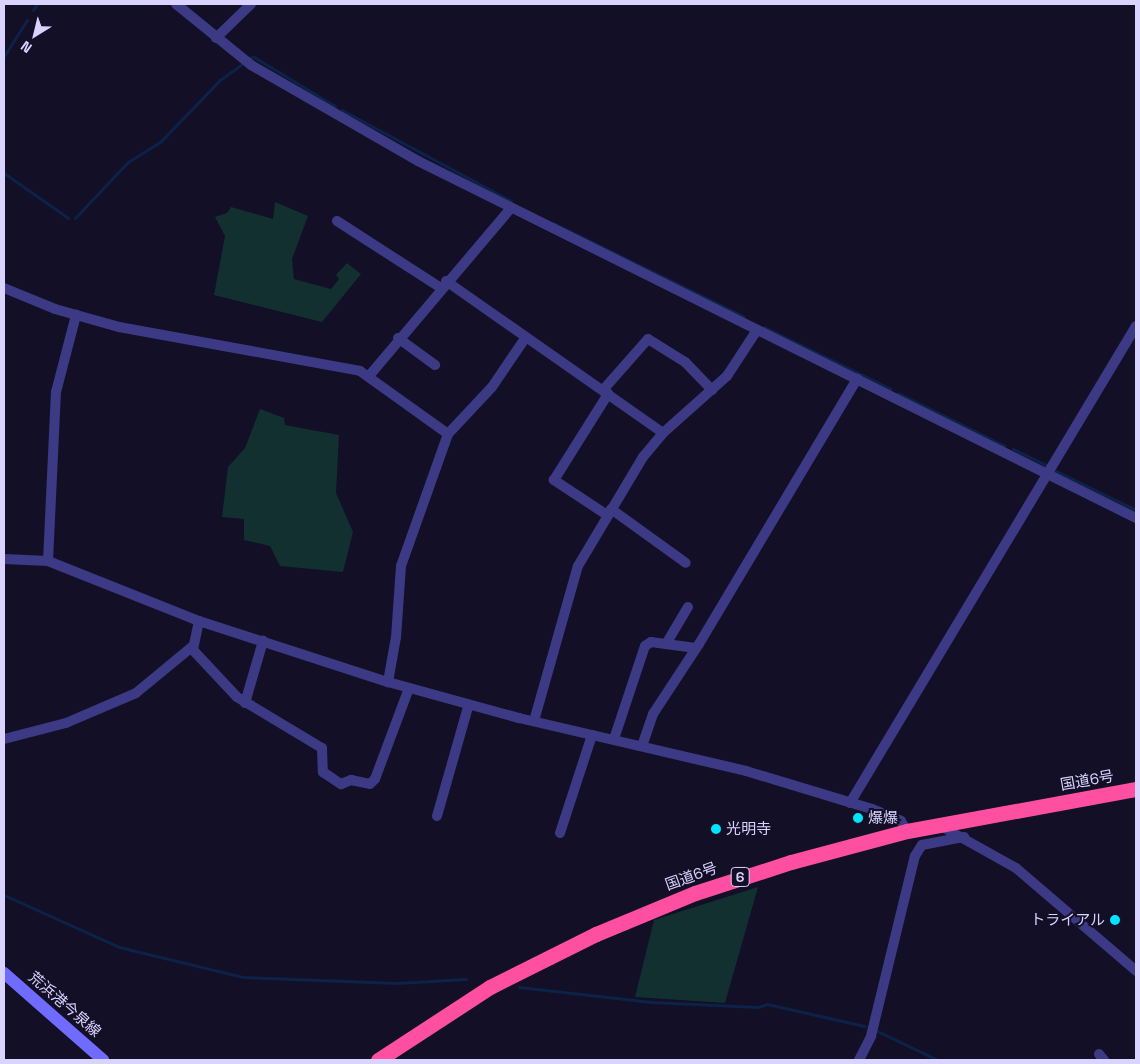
<!DOCTYPE html>
<html>
<head>
<meta charset="utf-8">
<style>
	body { margin:0 }
	#map { position:relative; width:1140px; height:1064px; overflow:hidden; background:#130f26; font-family:"Space Grotesk","Noto Sans JP",sans-serif }
	div>[style] { position:absolute }
	.green>* { inset:0; background:#12302f }
	.stream>* { height:3px; margin:-1.5px; padding:0 1.5px; transform-origin:1.5px; border-radius:1.5px; background:#0c2248 }
	.street>* { height:10px; margin:-5px; padding:0 5px; transform-origin:5px; border-radius:5px; background:#3d3a85 }
	.secondary>* { height:12px; margin:-6px; padding:0 6px; transform-origin:6px; border-radius:6px; background:#6f6bff }
	.highway>* { height:15px; margin:-7.5px; padding:0 7.5px; transform-origin:7.5px; border-radius:7.5px; background:#ff4fa3 }
	.dots>* { width:14px; height:14px; translate:-50% -50%; box-sizing:border-box; border:2px solid #130f26; border-radius:50% }
	span { translate:-50% -50%; white-space:nowrap; text-align:center; line-height:1.15; -webkit-text-stroke:4px #130f26; paint-order:stroke }
	.shield-label span { padding:1px 4px; background:#130f26; border:1px solid; border-radius:4px; -webkit-text-stroke-width:0 }
	.shield-label { font-size:14px; color:#d9d4ff; font-weight:700 }
	.street-label { font-size:15px; color:#d9d4ff }
	.poi-label { font-size:15px; color:#d9d4ff }
	.left { translate:0 -50%; text-align:left }
	.right { translate:-100% -50%; text-align:right }
	.frame { position:absolute; inset:0; border:5px solid #d9d4ff; pointer-events:none }
	.north { position:absolute; left:10px; top:10px; width:50px; height:50px; -webkit-text-stroke:4px #130f26; paint-order:stroke; rotate:216deg; font-size:14px; font-weight:700; line-height:20px; text-align:center; color:#d9d4ff }
	.north::after { content:''; display:block; margin:auto; width:18px; height:22px; background:#d9d4ff; clip-path:polygon(50% 0,100% 100%,50% 72%,0 100%) }
</style>
</head>
<body>
<div id="map">
	<div class="green">
		<div style="clip-path:polygon(275px 202px,308px 216px,292px 259px,294px 279px,331px 289px,339px 279px,336px 275px,347px 263px,361px 274px,322px 322px,214px 295px,225px 236px,215px 217px,227px 213px,231px 207px,273px 219px)"></div>
		<div style="clip-path:polygon(260px 409px,284px 418px,285px 425px,339px 435px,336px 493px,353px 532px,343px 572px,280px 566px,270px 546px,244px 540px,244px 519px,222px 517px,228px 467px,245px 448px)"></div>
		<div style="clip-path:polygon(758px 887px,725px 1003px,635px 997px,654px 920px)"></div>
	</div>
	<div class="stream">
		<div style="left:33px;top:10px;width:7px;rotate:-56deg"></div>
		<div style="left:4px;top:56px;width:43px;rotate:-57.4deg"></div>
		<div style="left:249px;top:58px;width:5px;rotate:-11deg"></div>
		<div style="left:254px;top:57px;width:95px;rotate:31.2deg"></div>
		<div style="left:342px;top:110px;width:192px;rotate:28.3deg"></div>
		<div style="left:4px;top:173px;width:78px;rotate:35.1deg"></div>
		<div style="left:75px;top:218px;width:77px;rotate:-46.6deg"></div>
		<div style="left:128px;top:162px;width:39px;rotate:-32deg"></div>
		<div style="left:161px;top:141px;width:85px;rotate:-46deg"></div>
		<div style="left:220px;top:80px;width:27px;rotate:-36deg"></div>
		<div style="left:553px;top:223px;width:212px;rotate:26.1deg"></div>
		<div style="left:764px;top:327px;width:141px;rotate:26deg"></div>
		<div style="left:898px;top:393px;width:119px;rotate:26.4deg"></div>
		<div style="left:1013px;top:449px;width:37px;rotate:26deg"></div>
		<div style="left:1056px;top:471px;width:89px;rotate:26deg"></div>
		<div style="left:4px;top:895px;width:126px;rotate:24.3deg"></div>
		<div style="left:119px;top:947px;width:128px;rotate:13.6deg"></div>
		<div style="left:243px;top:977px;width:154px;rotate:2.2deg"></div>
		<div style="left:397px;top:983px;width:69px;rotate:-3.3deg"></div>
		<div style="left:519px;top:987px;width:133px;rotate:6.5deg"></div>
		<div style="left:651px;top:1002px;width:107px;rotate:2.7deg"></div>
		<div style="left:758px;top:1007px;width:9px;rotate:-18deg"></div>
		<div style="left:767px;top:1004px;width:100px;rotate:12.7deg"></div>
		<div style="left:875px;top:1030px;width:70px;rotate:25.5deg"></div>
	</div>
	<div class="street">
		<div style="left:176px;top:4px;width:97px;rotate:39.1deg"></div>
		<div style="left:251px;top:65px;width:193px;rotate:29.9deg"></div>
		<div style="left:418px;top:161px;width:802px;rotate:26.44deg"></div>
		<div style="left:216px;top:38px;width:49px;rotate:-44.2deg"></div>
		<div style="left:337px;top:221px;width:124px;rotate:32.8deg"></div>
		<div style="left:446px;top:281px;width:265px;rotate:35deg"></div>
		<div style="left:4px;top:288px;width:55px;rotate:22.4deg"></div>
		<div style="left:55px;top:309px;width:66px;rotate:15.7deg"></div>
		<div style="left:119px;top:327px;width:245px;rotate:10.3deg"></div>
		<div style="left:360px;top:371px;width:108px;rotate:35.6deg"></div>
		<div style="left:448px;top:434px;width:140px;rotate:109.6deg"></div>
		<div style="left:401px;top:566px;width:71px;rotate:94deg"></div>
		<div style="left:396px;top:637px;width:46px;rotate:100.1deg"></div>
		<div style="left:398px;top:338px;width:46px;rotate:36.1deg"></div>
		<div style="left:369px;top:376px;width:220px;rotate:-49.8deg"></div>
		<div style="left:603px;top:390px;width:68px;rotate:-48.6deg"></div>
		<div style="left:648px;top:339px;width:44px;rotate:31.9deg"></div>
		<div style="left:685px;top:362px;width:39px;rotate:46deg"></div>
		<div style="left:448px;top:434px;width:64px;rotate:-46.9deg"></div>
		<div style="left:492px;top:387px;width:60px;rotate:-55.8deg"></div>
		<div style="left:611px;top:509px;width:92px;rotate:35.8deg"></div>
		<div style="left:607px;top:515px;width:64px;rotate:-146.6deg"></div>
		<div style="left:554px;top:480px;width:102px;rotate:-57.9deg"></div>
		<div style="left:4px;top:559px;width:44px;rotate:2.6deg"></div>
		<div style="left:48px;top:561px;width:162px;rotate:21.7deg"></div>
		<div style="left:199px;top:621px;width:199px;rotate:17.9deg"></div>
		<div style="left:388px;top:682px;width:136px;rotate:15.4deg"></div>
		<div style="left:519px;top:718px;width:233px;rotate:13.1deg"></div>
		<div style="left:746px;top:771px;width:132px;rotate:16.8deg"></div>
		<div style="left:872px;top:809px;width:31px;rotate:22deg"></div>
		<div style="left:901px;top:821px;width:12px;rotate:59deg"></div>
		<div style="left:48px;top:561px;width:169px;rotate:-87.3deg"></div>
		<div style="left:56px;top:392px;width:80px;rotate:-75.4deg"></div>
		<div style="left:199px;top:621px;width:30px;rotate:102deg"></div>
		<div style="left:193px;top:650px;width:64px;rotate:46.9deg"></div>
		<div style="left:237px;top:697px;width:99px;rotate:31deg"></div>
		<div style="left:322px;top:748px;width:24px;rotate:88deg"></div>
		<div style="left:323px;top:772px;width:22px;rotate:34deg"></div>
		<div style="left:341px;top:784px;width:11px;rotate:-22deg"></div>
		<div style="left:351px;top:780px;width:19px;rotate:12deg"></div>
		<div style="left:370px;top:784px;width:7px;rotate:-45deg"></div>
		<div style="left:375px;top:779px;width:97px;rotate:-69.5deg"></div>
		<div style="left:666px;top:644px;width:43px;rotate:-59.3deg"></div>
		<div style="left:245px;top:703px;width:65px;rotate:-73.8deg"></div>
		<div style="left:534px;top:721px;width:161px;rotate:-74.2deg"></div>
		<div style="left:578px;top:566px;width:127px;rotate:-59.2deg"></div>
		<div style="left:643px;top:457px;width:31px;rotate:-50deg"></div>
		<div style="left:663px;top:433px;width:86px;rotate:-41.7deg"></div>
		<div style="left:727px;top:376px;width:55px;rotate:-56.9deg"></div>
		<div style="left:4px;top:739px;width:64px;rotate:-14.5deg"></div>
		<div style="left:66px;top:723px;width:76px;rotate:-23.2deg"></div>
		<div style="left:136px;top:693px;width:74px;rotate:-39.5deg"></div>
		<div style="left:614px;top:739px;width:98px;rotate:-71.6deg"></div>
		<div style="left:645px;top:646px;width:7px;rotate:-34deg"></div>
		<div style="left:651px;top:642px;width:45px;rotate:7.6deg"></div>
		<div style="left:642px;top:746px;width:34px;rotate:-71deg"></div>
		<div style="left:653px;top:714px;width:84px;rotate:-56.7deg"></div>
		<div style="left:699px;top:644px;width:309px;rotate:-59.2deg"></div>
		<div style="left:850px;top:803px;width:556px;rotate:-59.05deg"></div>
		<div style="left:437px;top:816px;width:116px;rotate:-74.1deg"></div>
		<div style="left:939px;top:825px;width:88px;rotate:29.2deg"></div>
		<div style="left:1016px;top:868px;width:158px;rotate:40.6deg"></div>
		<div style="left:560px;top:833px;width:103px;rotate:-71.9deg"></div>
		<div style="left:1099px;top:1054px;width:8px;rotate:50deg"></div>
		<div style="left:859px;top:1060px;width:27px;rotate:-63deg"></div>
		<div style="left:871px;top:1036px;width:185px;rotate:-76.3deg"></div>
		<div style="left:915px;top:856px;width:13px;rotate:-58deg"></div>
		<div style="left:922px;top:845px;width:43px;rotate:-10.8deg"></div>
	</div>
	<div class="secondary">
		<div style="left:4px;top:973px;width:132px;rotate:41.3deg"></div>
	</div>
	<div class="highway">
		<div style="left:378px;top:1060px;width:134px;rotate:-33.1deg"></div>
		<div style="left:490px;top:987px;width:119px;rotate:-26.6deg"></div>
		<div style="left:596px;top:934px;width:107px;rotate:-22.5deg"></div>
		<div style="left:695px;top:893px;width:101px;rotate:-17.9deg"></div>
		<div style="left:791px;top:862px;width:120px;rotate:-15deg"></div>
		<div style="left:907px;top:831px;width:233px;rotate:-10.4deg"></div>
	</div>
	<div class="dots">
		<div style="left:858px;top:818px;background:#00e5ff"></div>
		<div style="left:716px;top:829px;background:#00e5ff"></div>
		<div style="left:1115px;top:920px;background:#00e5ff"></div>
	</div>
	<div class="shield-label">
		<span style="left:740px;top:877px">6</span>
	</div>
	<div class="street-label">
		<span style="left:1087px;top:780px;rotate:-10deg">国道6号</span>
		<span style="left:691px;top:876px;rotate:-20deg">国道6号</span>
		<span style="left:65px;top:1004px;rotate:41deg">荒浜港今泉線</span>
	</div>
	<div class="poi-label">
		<span class="left" style="left:868px;top:818px">爆爆</span>
		<span class="left" style="left:726px;top:829px">光明寺</span>
		<span class="right" style="left:1105px;top:920px">トライアル</span>
	</div>
	<div class="frame"></div>
	<div class="north">N</div>
</div>
</body>
</html>
